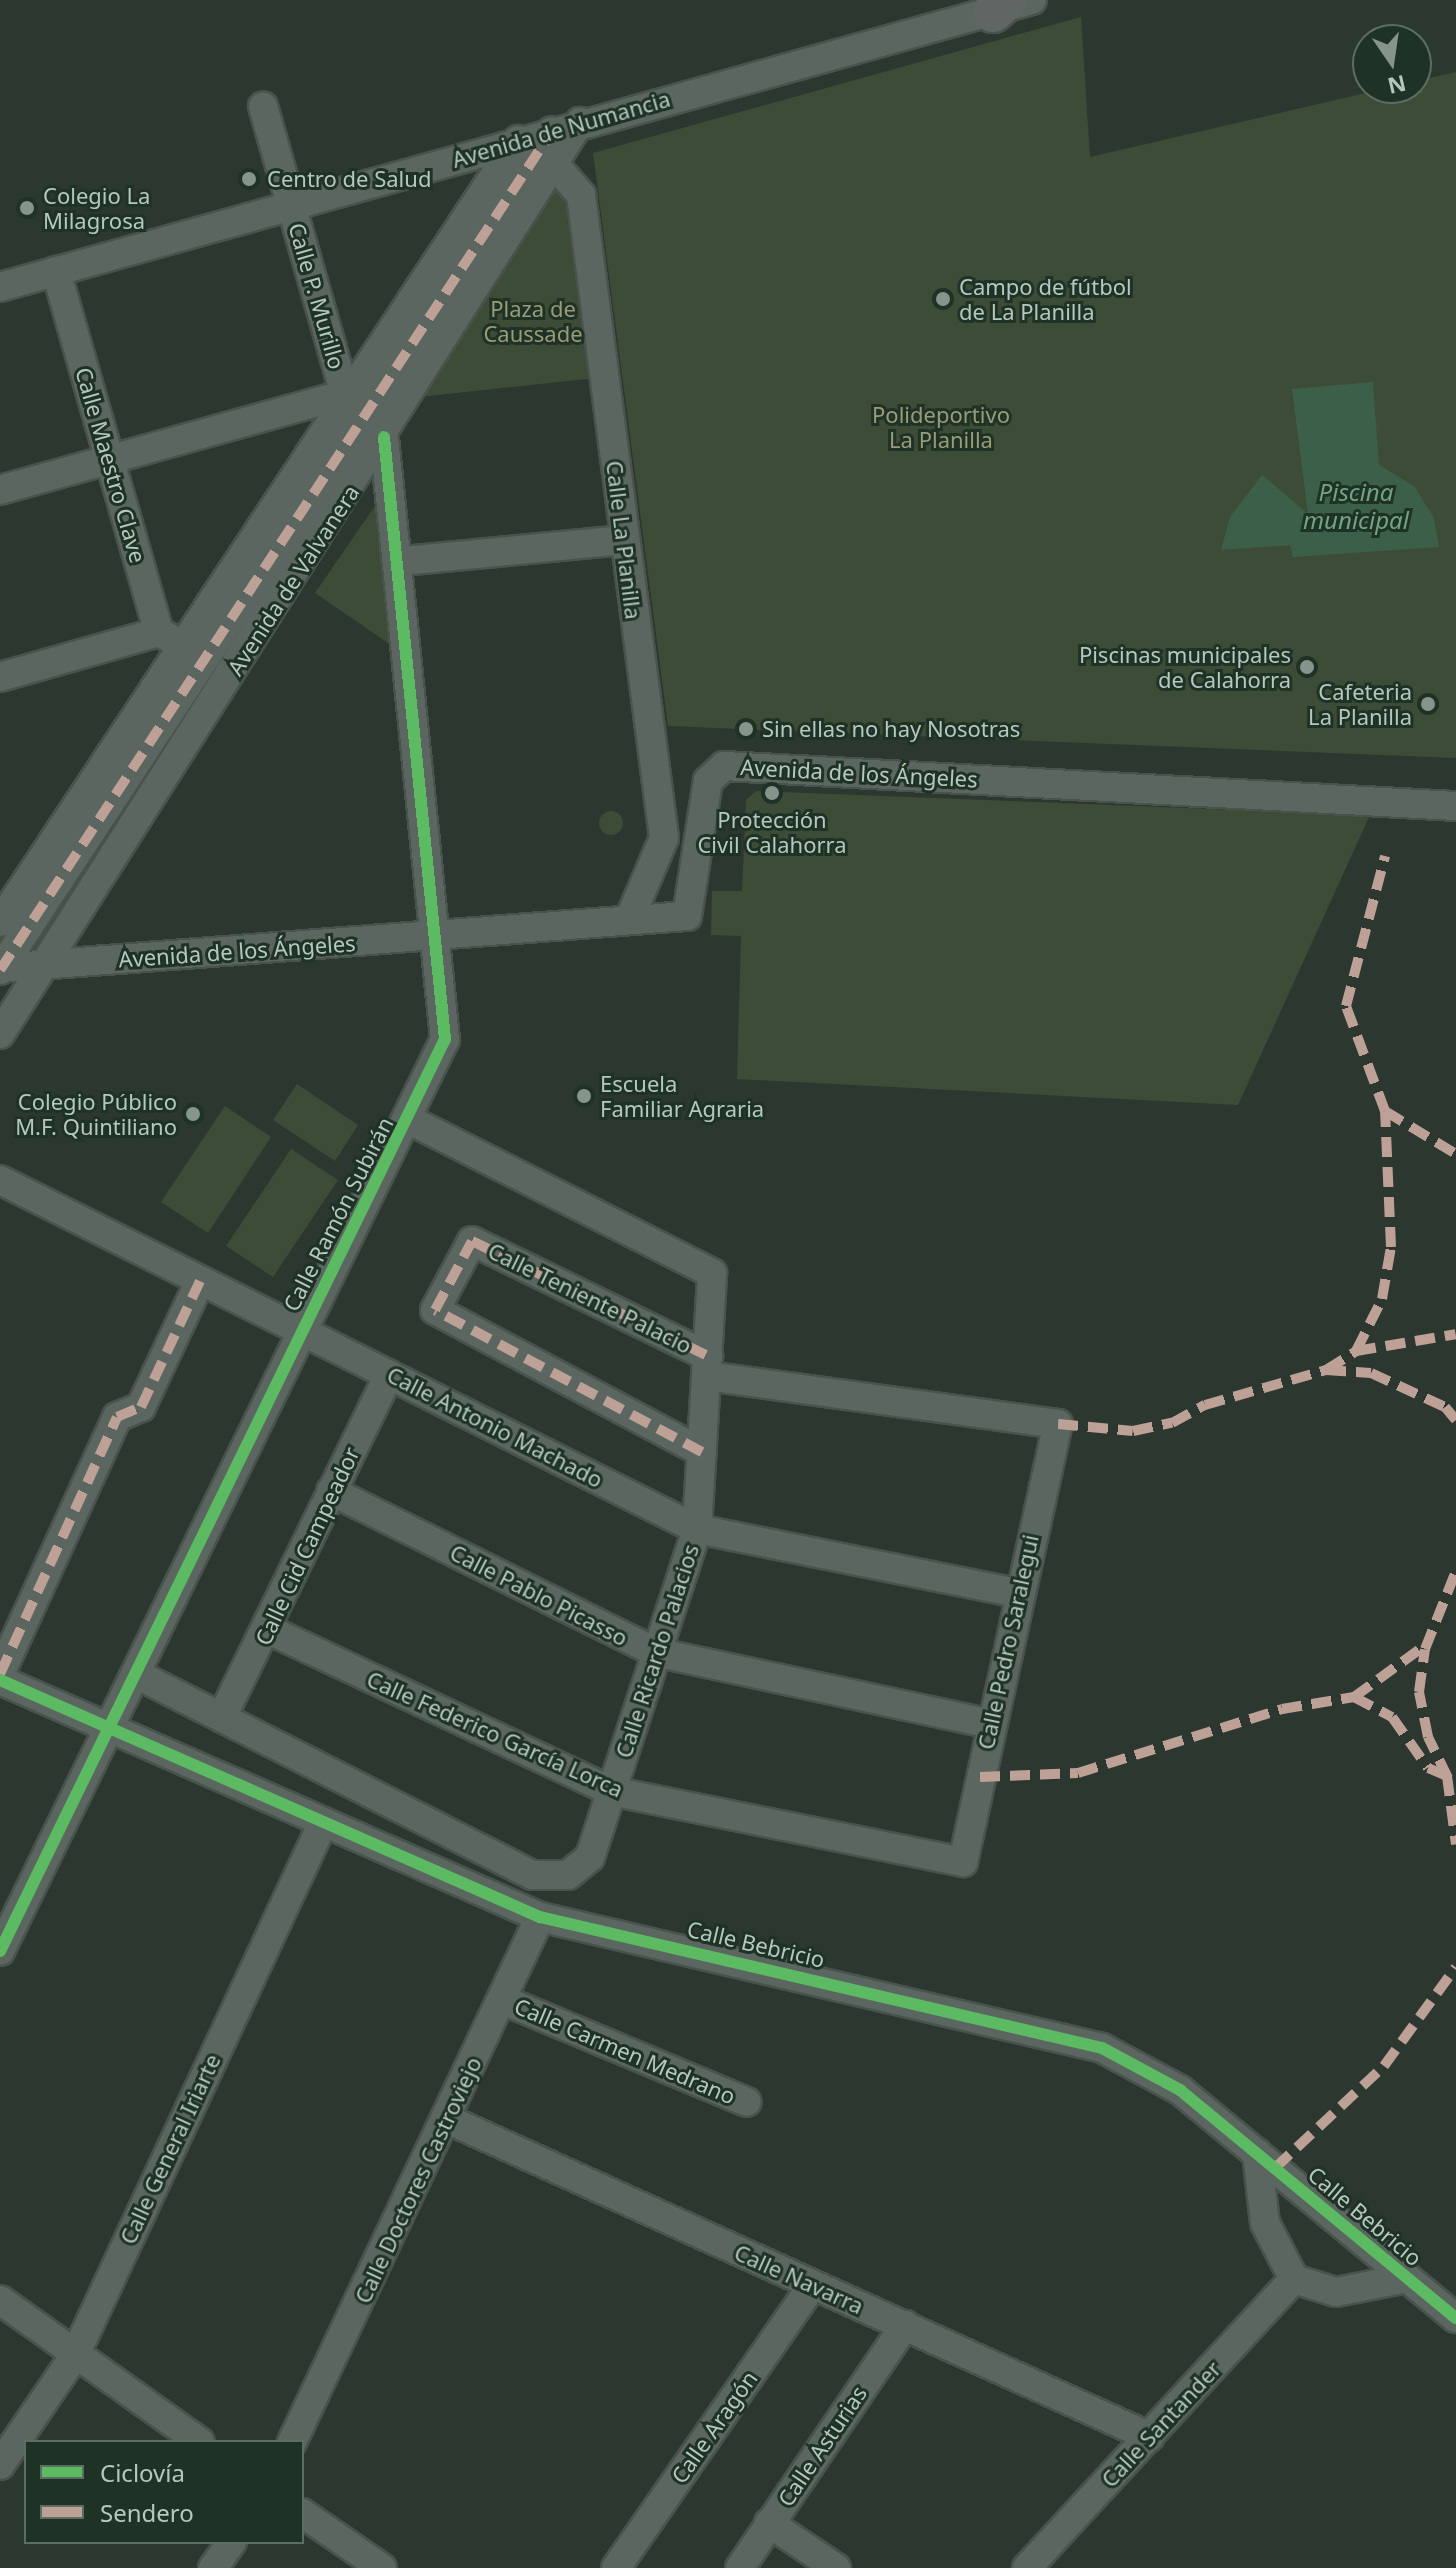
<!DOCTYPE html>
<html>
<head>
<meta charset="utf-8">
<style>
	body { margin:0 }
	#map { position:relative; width:1456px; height:2568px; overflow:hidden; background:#2c3730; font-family:"Noto Sans",sans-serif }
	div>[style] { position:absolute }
	.green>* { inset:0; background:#3d4c36 }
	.round { border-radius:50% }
	.water>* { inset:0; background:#3b5f48 }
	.roads { filter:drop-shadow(2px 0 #4a524d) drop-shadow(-2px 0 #4a524d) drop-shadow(0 2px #4a524d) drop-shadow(0 -2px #4a524d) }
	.minor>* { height:28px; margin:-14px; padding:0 14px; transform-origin:14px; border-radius:14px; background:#5b6660 }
	.highway>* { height:40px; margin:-20px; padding:0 20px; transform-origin:20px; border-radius:20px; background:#606663 }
	.quiet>* { height:10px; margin-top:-5px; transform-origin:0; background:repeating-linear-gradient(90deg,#bda197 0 20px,transparent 0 30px) }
	.cycleway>* { height:12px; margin:-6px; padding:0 6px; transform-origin:6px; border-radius:6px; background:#5cba63 }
	.dots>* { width:22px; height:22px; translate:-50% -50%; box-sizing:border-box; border:4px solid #1f3226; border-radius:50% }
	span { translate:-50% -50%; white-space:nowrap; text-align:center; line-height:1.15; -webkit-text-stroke:6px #1f3226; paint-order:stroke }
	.street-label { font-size:22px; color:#b6c8be }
	.poi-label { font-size:22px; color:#b6c8be }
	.left { translate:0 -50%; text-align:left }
	.right { translate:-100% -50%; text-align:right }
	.park-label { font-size:22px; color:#9a9b77 }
	.water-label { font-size:24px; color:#73a385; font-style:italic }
	.legend { position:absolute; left:24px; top:2440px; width:280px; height:104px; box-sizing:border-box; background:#1f3226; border:2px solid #5b6e63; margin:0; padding:10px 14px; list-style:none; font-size:24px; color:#b6c8be }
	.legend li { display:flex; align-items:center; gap:16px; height:40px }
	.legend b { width:40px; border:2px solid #5b6e63 }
	.north { position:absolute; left:1352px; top:24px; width:80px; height:80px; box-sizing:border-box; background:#1f3226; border:2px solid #5b6e63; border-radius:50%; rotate:167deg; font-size:22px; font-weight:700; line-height:32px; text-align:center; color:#b6c8be }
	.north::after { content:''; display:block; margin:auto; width:28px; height:36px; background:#86958c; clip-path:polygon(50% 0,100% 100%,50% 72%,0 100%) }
</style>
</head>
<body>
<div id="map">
	<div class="green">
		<div style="clip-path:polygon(1081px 17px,1090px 157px,1387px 88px,1416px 88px,1416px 81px,1456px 72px,1456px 758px,668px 726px,593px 153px)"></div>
		<div style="clip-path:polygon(554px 164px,581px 195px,605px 377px,409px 398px)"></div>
		<div style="clip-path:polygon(388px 487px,401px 652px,315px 593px)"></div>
		<div style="clip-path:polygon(756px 791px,1370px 815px,1238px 1105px,737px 1079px,741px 936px,711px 935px,712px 891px,742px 891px,746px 800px)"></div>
		<div class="round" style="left:599px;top:811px;width:24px;height:24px"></div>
		<div style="clip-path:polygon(297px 1084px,358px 1125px,335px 1161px,273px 1120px)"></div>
		<div style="clip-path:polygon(225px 1106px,271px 1137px,208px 1233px,161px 1202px)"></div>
		<div style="clip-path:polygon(291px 1149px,338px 1180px,273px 1277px,226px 1246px)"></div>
	</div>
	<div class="water">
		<div style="clip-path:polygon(1373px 382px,1379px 465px,1414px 486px,1434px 518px,1439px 547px,1293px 557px,1290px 545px,1221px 550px,1230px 517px,1262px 475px,1308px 514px,1292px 389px)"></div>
	</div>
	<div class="roads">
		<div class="minor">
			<div style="left:554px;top:164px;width:41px;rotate:48.9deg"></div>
			<div style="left:581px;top:195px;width:648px;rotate:82.64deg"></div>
			<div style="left:664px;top:838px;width:89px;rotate:113.1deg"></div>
			<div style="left:56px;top:271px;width:375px;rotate:74.1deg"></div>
			<div style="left:159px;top:632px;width:29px;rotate:29deg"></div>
			<div style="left:0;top:287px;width:1071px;rotate:-15.54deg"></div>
			<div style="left:0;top:490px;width:358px;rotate:-15.5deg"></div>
			<div style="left:345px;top:394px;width:299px;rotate:-105.9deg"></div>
			<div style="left:402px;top:561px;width:222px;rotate:-5.4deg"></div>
			<div style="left:0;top:677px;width:165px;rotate:-15.8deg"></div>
			<div style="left:0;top:922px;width:938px;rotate:-56.48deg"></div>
			<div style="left:0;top:968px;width:689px;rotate:-4.33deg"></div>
			<div style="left:687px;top:916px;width:137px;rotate:-81.2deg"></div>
			<div style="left:708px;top:781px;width:22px;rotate:-43deg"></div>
			<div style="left:724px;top:766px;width:733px;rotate:3.13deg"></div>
			<div style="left:0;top:970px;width:1004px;rotate:-56.66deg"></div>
			<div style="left:0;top:1034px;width:1081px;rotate:-57.55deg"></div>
			<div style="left:0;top:1180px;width:779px;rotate:26.6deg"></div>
			<div style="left:697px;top:1529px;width:326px;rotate:11.3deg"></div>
			<div style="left:702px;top:1452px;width:302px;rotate:-152deg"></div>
			<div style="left:435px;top:1310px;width:78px;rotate:-61.8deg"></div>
			<div style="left:472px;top:1241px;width:263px;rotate:26deg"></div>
			<div style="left:331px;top:1491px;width:362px;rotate:26.4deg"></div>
			<div style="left:655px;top:1652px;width:344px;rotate:12.1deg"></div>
			<div style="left:269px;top:1630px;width:378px;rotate:25.2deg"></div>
			<div style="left:611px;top:1791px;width:359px;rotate:11.4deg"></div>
			<div style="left:963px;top:1862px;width:448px;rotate:-77.8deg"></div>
			<div style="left:1058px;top:1424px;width:354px;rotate:-172.2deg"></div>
			<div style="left:0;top:1674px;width:282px;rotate:-65.5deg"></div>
			<div style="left:117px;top:1417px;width:26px;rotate:-23deg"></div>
			<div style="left:141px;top:1407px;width:139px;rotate:-64.9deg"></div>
			<div style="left:138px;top:1675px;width:442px;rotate:26.9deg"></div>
			<div style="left:532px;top:1875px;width:36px"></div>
			<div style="left:568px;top:1875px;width:28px;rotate:-39deg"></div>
			<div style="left:590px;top:1857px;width:345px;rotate:-71.9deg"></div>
			<div style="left:697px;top:1529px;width:256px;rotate:-86.6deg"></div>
			<div style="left:712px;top:1273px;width:339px;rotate:-153.2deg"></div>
			<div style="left:0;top:1680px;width:590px;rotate:23.7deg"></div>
			<div style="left:540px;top:1917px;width:577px;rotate:13.12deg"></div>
			<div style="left:1102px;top:2048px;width:89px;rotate:28.3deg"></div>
			<div style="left:1180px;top:2090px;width:358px;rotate:39.6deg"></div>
			<div style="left:222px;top:1717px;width:381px;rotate:-64deg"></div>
			<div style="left:0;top:1951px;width:1015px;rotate:-63.99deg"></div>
			<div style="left:445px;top:1039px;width:605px;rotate:-95.79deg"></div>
			<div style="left:503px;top:2000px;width:264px;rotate:22.7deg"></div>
			<div style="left:449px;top:2120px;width:769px;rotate:24.33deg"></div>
			<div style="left:1257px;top:2153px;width:70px;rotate:83.5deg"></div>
			<div style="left:1265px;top:2223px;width:63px;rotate:62.6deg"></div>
			<div style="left:1294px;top:2279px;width:44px;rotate:17.2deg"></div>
			<div style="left:1336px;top:2292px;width:73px;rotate:-11deg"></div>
			<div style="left:0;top:2300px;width:245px;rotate:35.4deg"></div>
			<div style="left:292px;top:2442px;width:581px;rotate:-64.71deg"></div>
			<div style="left:0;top:2465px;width:133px;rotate:-55.7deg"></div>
			<div style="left:75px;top:2355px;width:587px;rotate:-65.01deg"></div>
			<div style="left:302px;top:2513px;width:97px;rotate:34.5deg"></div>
			<div style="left:769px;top:2523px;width:81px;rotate:33.9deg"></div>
			<div style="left:213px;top:2568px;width:32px;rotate:-54deg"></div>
			<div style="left:616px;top:2568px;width:343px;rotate:-55.2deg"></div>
			<div style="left:740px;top:2568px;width:294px;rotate:-55.8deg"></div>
			<div style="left:1027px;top:2568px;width:393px;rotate:-47.3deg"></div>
		</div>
		<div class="highway">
			<div style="left:993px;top:12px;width:18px;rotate:-41deg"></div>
		</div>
	</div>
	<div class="quiet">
		<div style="left:0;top:970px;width:1004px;rotate:-56.66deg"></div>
		<div style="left:1385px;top:1111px;width:83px;rotate:31.2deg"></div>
		<div style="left:1356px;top:1351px;width:58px;rotate:-63.4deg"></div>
		<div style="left:1382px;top:1299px;width:53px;rotate:-80.2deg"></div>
		<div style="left:1391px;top:1247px;width:136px;rotate:-92.5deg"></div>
		<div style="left:1385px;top:1111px;width:112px;rotate:-110.4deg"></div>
		<div style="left:1346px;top:1006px;width:155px;rotate:-75.4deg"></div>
		<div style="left:1326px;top:1370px;width:45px;rotate:3.8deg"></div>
		<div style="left:1371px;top:1373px;width:81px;rotate:24.7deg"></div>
		<div style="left:1445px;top:1407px;width:17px;rotate:50deg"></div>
		<div style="left:1058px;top:1424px;width:75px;rotate:5.3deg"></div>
		<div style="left:1133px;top:1431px;width:40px;rotate:-12deg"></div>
		<div style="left:1172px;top:1423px;width:38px;rotate:-29deg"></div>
		<div style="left:1205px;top:1405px;width:126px;rotate:-16.1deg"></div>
		<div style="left:1326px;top:1370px;width:36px;rotate:-32deg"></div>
		<div style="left:1356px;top:1351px;width:101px;rotate:-9.6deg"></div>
		<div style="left:702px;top:1452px;width:302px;rotate:-152deg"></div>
		<div style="left:435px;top:1310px;width:78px;rotate:-61.8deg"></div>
		<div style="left:472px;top:1241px;width:263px;rotate:26deg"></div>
		<div style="left:0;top:1674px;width:282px;rotate:-65.5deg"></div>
		<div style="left:117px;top:1417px;width:26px;rotate:-23deg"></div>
		<div style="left:141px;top:1407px;width:139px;rotate:-64.9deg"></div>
		<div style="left:1354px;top:1697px;width:90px;rotate:-36deg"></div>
		<div style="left:980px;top:1777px;width:98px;rotate:-2.3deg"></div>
		<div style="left:1078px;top:1773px;width:214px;rotate:-17.4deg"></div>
		<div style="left:1282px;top:1709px;width:73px;rotate:-9.5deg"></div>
		<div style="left:1354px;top:1697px;width:43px;rotate:27.8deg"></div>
		<div style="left:1392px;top:1717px;width:62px;rotate:54.8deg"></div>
		<div style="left:1428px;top:1768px;width:21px;rotate:23deg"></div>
		<div style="left:1447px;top:1776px;width:69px;rotate:82.5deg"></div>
		<div style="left:1448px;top:1778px;width:46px;rotate:-116deg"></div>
		<div style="left:1428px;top:1737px;width:46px;rotate:-101.3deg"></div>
		<div style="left:1419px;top:1692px;width:43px;rotate:-82.1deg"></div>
		<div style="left:1425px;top:1649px;width:84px;rotate:-68.3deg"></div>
		<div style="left:1275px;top:2168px;width:149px;rotate:-43.1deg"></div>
		<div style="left:1384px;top:2066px;width:122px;rotate:-54deg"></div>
	</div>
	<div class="cycleway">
		<div style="left:0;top:1680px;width:590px;rotate:23.7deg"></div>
		<div style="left:540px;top:1917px;width:577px;rotate:13.12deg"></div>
		<div style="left:1102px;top:2048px;width:89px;rotate:28.3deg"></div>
		<div style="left:1180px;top:2090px;width:358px;rotate:39.6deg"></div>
		<div style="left:0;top:1951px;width:1015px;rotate:-63.99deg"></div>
		<div style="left:445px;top:1039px;width:605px;rotate:-95.79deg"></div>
	</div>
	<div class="dots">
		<div style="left:249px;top:179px;background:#86958c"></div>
		<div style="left:27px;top:208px;background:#86958c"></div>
		<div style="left:943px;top:299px;background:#86958c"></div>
		<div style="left:1307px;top:667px;background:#86958c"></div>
		<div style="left:1428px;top:704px;background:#86958c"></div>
		<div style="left:746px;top:729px;background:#86958c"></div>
		<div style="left:772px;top:793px;background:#86958c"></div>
		<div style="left:584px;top:1096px;background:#86958c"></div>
		<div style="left:193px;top:1114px;background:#86958c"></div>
	</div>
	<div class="street-label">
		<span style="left:561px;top:129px;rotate:-16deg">Avenida de Numancia</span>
		<span style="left:317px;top:296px;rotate:74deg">Calle P. Murillo</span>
		<span style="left:111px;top:465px;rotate:74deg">Calle Maestro Clave</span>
		<span style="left:624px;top:540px;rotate:83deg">Calle La Planilla</span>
		<span style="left:293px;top:580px;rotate:-57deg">Avenida de Valvanera</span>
		<span style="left:859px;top:773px;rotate:3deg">Avenida de los Ángeles</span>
		<span style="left:237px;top:951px;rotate:-4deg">Avenida de los Ángeles</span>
		<span style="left:338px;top:1214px;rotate:-63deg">Calle Ramón Subirán</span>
		<span style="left:590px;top:1298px;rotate:26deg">Calle Teniente Palacio</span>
		<span style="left:495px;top:1427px;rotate:27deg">Calle Antonio Machado</span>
		<span style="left:307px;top:1546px;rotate:-65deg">Calle Cid Campeador</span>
		<span style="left:539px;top:1595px;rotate:27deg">Calle Pablo Picasso</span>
		<span style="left:1008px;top:1642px;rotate:-78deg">Calle Pedro Saralegui</span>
		<span style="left:657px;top:1651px;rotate:-72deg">Calle Ricardo Palacios</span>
		<span style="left:495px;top:1734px;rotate:24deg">Calle Federico García Lorca</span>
		<span style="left:756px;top:1944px;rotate:13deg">Calle Bebricio</span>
		<span style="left:625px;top:2051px;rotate:23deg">Calle Carmen Medrano</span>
		<span style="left:170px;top:2149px;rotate:-65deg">Calle General Iriarte</span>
		<span style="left:418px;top:2180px;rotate:-65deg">Calle Doctores Castroviejo</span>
		<span style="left:1365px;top:2216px;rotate:40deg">Calle Bebricio</span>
		<span style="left:799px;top:2279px;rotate:24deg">Calle Navarra</span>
		<span style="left:1161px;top:2424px;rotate:-47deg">Calle Santander</span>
		<span style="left:714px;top:2427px;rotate:-55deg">Calle Aragón</span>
		<span style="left:822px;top:2446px;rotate:-56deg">Calle Asturias</span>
	</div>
	<div class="poi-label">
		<span class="left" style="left:267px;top:179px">Centro de Salud</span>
		<span class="left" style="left:43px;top:208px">Colegio La<br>Milagrosa</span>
		<span class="left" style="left:959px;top:299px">Campo de fútbol<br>de La Planilla</span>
		<span class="right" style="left:1291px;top:667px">Piscinas municipales<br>de Calahorra</span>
		<span class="right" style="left:1412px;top:704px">Cafeteria<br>La Planilla</span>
		<span class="left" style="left:762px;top:729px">Sin ellas no hay Nosotras</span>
		<span style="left:772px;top:832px">Protección<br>Civil Calahorra</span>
		<span class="left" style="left:600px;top:1096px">Escuela<br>Familiar Agraria</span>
		<span class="right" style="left:177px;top:1114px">Colegio Público<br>M.F. Quintiliano</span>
	</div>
	<div class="park-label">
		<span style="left:533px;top:321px">Plaza de<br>Caussade</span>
		<span style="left:941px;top:427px">Polideportivo<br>La Planilla</span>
	</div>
	<div class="water-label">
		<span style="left:1356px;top:506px">Piscina<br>municipal</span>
	</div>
	<ul class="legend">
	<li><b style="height:10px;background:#5cba63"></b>Ciclovía</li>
	<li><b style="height:10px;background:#bda197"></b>Sendero</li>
	</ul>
	<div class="north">N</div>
</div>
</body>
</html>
